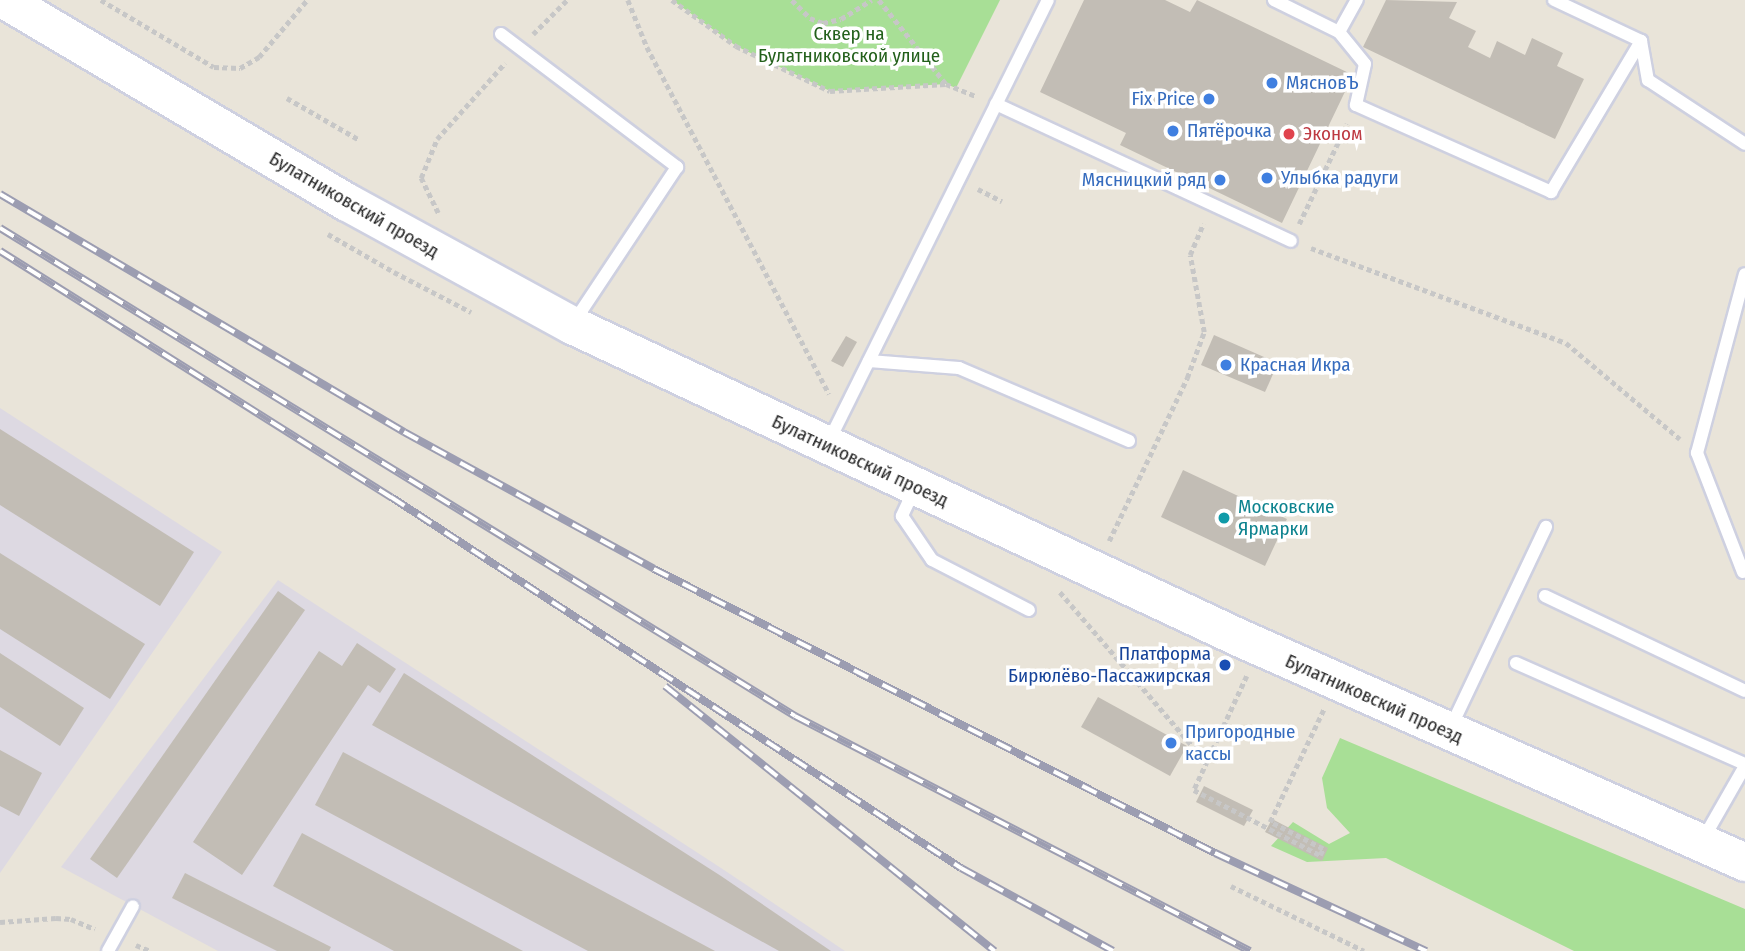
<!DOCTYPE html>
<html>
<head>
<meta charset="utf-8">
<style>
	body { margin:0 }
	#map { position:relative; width:1745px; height:951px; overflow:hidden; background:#e9e4d9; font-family:"Fira Sans Condensed",sans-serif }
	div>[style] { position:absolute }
	.industrial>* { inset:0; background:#ddd9e2 }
	.green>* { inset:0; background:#a8df96 }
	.building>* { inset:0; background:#c2bdb5 }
	.path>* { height:4.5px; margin-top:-2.25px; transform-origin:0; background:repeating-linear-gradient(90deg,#c7c7c7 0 5px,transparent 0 8.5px) }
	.roads { filter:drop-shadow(2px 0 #ced0e0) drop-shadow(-2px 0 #ced0e0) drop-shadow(0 2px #ced0e0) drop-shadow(0 -2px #ced0e0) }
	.lane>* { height:12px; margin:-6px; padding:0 6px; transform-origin:6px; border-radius:6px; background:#fff }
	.secondary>* { height:37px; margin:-18.5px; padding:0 18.5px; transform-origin:18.5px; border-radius:18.5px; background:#fff }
	.rail>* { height:8px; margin-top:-4px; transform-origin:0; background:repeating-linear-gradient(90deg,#fff 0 16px,#9c9db1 0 32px); box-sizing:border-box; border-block:2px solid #9c9db1 }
	.dots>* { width:19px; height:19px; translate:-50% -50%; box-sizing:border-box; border:4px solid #fff; border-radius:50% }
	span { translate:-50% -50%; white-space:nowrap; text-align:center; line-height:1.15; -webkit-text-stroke:7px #fff; paint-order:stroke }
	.park-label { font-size:19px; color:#23601b }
	.shop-label { font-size:19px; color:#366cbe }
	.left { translate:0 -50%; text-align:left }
	.right { translate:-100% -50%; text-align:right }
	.health-label { font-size:19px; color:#be3a42 }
	.street-label { font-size:19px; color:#272727 }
	.culture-label { font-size:19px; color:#0d838f }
	.transit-label { font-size:19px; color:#164399 }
</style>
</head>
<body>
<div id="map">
	<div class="industrial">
		<div style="clip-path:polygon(0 408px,222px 552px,0 873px)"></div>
		<div style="clip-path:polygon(278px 580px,721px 868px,845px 951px,218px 951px,61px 867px)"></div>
	</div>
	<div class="green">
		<div style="clip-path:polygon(672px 0,1000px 0,956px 88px,946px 84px,830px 91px,736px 46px)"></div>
		<div style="clip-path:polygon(1340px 738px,1745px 909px,1745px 951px,1574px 951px,1386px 858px,1307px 862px,1271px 846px,1293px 822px,1329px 844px,1350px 833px,1327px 808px,1322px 778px)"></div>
	</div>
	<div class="building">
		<div style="clip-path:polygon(1084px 0,1165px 0,1190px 12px,1197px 0,1353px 75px,1282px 223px,1120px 145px,1126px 133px,1040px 92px)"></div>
		<div style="clip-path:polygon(1386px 0,1457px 2px,1449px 18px,1476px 31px,1468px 47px,1490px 58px,1497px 41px,1525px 55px,1532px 38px,1563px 53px,1557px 66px,1584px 79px,1555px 139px,1363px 47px)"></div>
		<div style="clip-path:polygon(1214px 335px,1278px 363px,1265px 392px,1201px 365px)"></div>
		<div style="clip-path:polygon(846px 336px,857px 342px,843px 367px,831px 361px)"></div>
		<div style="clip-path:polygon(0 429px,194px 552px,160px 606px,0 505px)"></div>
		<div style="clip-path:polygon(1183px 470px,1287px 519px,1265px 566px,1161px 517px)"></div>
		<div style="clip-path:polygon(0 553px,145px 644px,110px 699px,0 629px)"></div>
		<div style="clip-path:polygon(278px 591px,305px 610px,117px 878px,90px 859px)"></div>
		<div style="clip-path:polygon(357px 643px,396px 669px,380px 693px,368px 685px,242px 875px,193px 842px,319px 651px,342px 666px)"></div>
		<div style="clip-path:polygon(0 653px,84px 708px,60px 746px,0 707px)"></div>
		<div style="clip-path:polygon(404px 673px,721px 876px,831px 951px,779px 951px,372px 725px)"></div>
		<div style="clip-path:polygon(1098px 697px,1187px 746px,1170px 776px,1081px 727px)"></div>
		<div style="clip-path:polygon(0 750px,42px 773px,19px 816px,0 806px)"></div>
		<div style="clip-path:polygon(343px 752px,715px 951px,588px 951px,315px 805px)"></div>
		<div style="clip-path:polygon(1204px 786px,1253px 810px,1244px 826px,1196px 802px)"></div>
		<div style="clip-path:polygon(1272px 819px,1328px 848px,1322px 861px,1265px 832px)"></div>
		<div style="clip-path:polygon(302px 833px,523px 951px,394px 951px,273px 886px)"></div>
		<div style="clip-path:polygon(185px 873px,331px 947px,329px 951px,277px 951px,172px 898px)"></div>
	</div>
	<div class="path">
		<div style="left:101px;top:0;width:131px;rotate:30.7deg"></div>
		<div style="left:214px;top:67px;width:26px;rotate:2deg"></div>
		<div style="left:240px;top:68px;width:22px;rotate:-30deg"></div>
		<div style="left:259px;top:57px;width:75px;rotate:-49.9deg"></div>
		<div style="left:628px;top:0;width:51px;rotate:68deg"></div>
		<div style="left:647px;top:47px;width:392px;rotate:62.3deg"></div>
		<div style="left:672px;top:0;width:79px;rotate:35.7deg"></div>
		<div style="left:736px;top:46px;width:104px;rotate:25.6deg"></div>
		<div style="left:830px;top:91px;width:116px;rotate:-3.5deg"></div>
		<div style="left:946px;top:84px;width:32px;rotate:22deg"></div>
		<div style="left:792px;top:0;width:25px;rotate:45deg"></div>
		<div style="left:810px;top:18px;width:14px;rotate:21deg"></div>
		<div style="left:823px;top:23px;width:18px;rotate:-13deg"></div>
		<div style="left:841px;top:19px;width:36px;rotate:-32deg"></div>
		<div style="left:879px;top:0;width:107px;rotate:51.4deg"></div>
		<div style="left:533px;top:34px;width:48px;rotate:-45deg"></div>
		<div style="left:287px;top:98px;width:82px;rotate:30deg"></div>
		<div style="left:978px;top:189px;width:27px;rotate:27deg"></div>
		<div style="left:438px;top:213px;width:39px;rotate:-116deg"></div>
		<div style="left:421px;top:178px;width:42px;rotate:-67.7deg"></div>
		<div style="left:437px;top:139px;width:102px;rotate:-48.2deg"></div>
		<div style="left:1299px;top:224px;width:111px;rotate:-64.4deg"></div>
		<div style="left:328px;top:234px;width:76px;rotate:29.9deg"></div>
		<div style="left:394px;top:272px;width:87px;rotate:27.5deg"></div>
		<div style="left:1311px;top:248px;width:272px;rotate:20.4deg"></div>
		<div style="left:1566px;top:343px;width:149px;rotate:40.1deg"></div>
		<div style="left:1109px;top:541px;width:181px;rotate:-64.4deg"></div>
		<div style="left:1187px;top:378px;width:49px;rotate:-69.7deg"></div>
		<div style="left:1204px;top:332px;width:78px;rotate:-100.3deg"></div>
		<div style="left:1190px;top:255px;width:34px;rotate:-67deg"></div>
		<div style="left:1060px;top:592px;width:225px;rotate:49.3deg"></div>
		<div style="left:1247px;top:676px;width:126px;rotate:114.9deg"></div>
		<div style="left:1194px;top:790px;width:142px;rotate:27.3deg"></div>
		<div style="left:1320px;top:855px;width:7px;rotate:-63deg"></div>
		<div style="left:1323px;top:849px;width:59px;rotate:-153deg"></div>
		<div style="left:1270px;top:822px;width:125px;rotate:-64.5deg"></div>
		<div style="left:1231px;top:886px;width:148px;rotate:26deg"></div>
		<div style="left:0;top:922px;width:56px;rotate:-4.1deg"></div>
		<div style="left:56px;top:918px;width:15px;rotate:4deg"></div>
		<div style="left:71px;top:919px;width:26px;rotate:23deg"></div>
		<div style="left:136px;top:945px;width:16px;rotate:22deg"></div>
	</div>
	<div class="roads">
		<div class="lane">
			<div style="left:1274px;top:0;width:72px;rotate:26.2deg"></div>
			<div style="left:1339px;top:32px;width:37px;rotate:-61deg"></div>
			<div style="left:1554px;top:0;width:96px;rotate:25.2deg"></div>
			<div style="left:1339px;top:32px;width:41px;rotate:50.9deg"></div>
			<div style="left:1365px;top:64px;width:42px;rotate:102.4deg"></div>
			<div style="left:1356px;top:105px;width:214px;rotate:24deg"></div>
			<div style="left:1551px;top:192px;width:176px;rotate:-59.2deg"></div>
			<div style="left:1641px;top:41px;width:40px;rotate:80deg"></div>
			<div style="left:1648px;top:80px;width:116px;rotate:33.4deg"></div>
			<div style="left:501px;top:34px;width:221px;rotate:37.1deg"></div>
			<div style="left:677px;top:167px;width:186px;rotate:123.6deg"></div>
			<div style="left:996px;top:104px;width:325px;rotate:24.9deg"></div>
			<div style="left:869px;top:361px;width:90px;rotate:4.4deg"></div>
			<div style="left:959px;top:368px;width:185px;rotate:23.2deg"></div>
			<div style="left:829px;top:441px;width:492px;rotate:-63.6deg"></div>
			<div style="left:914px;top:490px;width:29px;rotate:115deg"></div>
			<div style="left:902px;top:516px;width:53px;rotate:55.7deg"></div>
			<div style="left:932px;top:560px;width:109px;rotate:27.3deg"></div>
			<div style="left:1743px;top:572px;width:128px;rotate:-111.1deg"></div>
			<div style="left:1697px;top:453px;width:185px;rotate:-75deg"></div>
			<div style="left:1545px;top:596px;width:221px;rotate:25.4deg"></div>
			<div style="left:1516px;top:663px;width:250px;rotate:23.8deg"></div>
			<div style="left:1450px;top:729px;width:224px;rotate:-64.6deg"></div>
			<div style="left:1702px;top:841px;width:86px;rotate:-60.2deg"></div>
			<div style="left:108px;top:951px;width:51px;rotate:-60.9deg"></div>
		</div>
		<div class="secondary">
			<div style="left:5px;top:0;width:397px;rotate:30.6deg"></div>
			<div style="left:347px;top:202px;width:256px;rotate:28.7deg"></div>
			<div style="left:572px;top:325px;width:735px;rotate:25.1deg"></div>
			<div style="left:1238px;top:637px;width:555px;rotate:23.93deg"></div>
		</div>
	</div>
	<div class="rail">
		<div style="left:0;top:194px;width:469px;rotate:30.5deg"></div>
		<div style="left:404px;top:432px;width:285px;rotate:28.7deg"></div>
		<div style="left:654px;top:569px;width:629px;rotate:26.85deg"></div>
		<div style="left:1215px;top:853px;width:233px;rotate:24.9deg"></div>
		<div style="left:0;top:228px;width:933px;rotate:31.54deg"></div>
		<div style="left:795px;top:716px;width:512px;rotate:27.32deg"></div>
		<div style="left:0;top:251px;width:462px;rotate:32.2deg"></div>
		<div style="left:391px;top:497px;width:680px;rotate:33.06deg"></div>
		<div style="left:961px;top:868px;width:173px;rotate:28.6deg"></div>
		<div style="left:665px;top:686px;width:423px;rotate:38.8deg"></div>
	</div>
	<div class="dots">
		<div style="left:1272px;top:83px;background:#3f7fe0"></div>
		<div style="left:1209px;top:99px;background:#3f7fe0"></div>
		<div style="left:1173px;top:131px;background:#3f7fe0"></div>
		<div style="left:1289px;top:134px;background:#e0444e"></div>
		<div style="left:1267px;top:178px;background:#3f7fe0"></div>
		<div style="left:1220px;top:180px;background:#3f7fe0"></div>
		<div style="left:1226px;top:365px;background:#3f7fe0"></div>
		<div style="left:1224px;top:518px;background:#0f9aa8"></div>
		<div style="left:1225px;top:665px;background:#1a4fb4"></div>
		<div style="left:1171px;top:743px;background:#3f7fe0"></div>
	</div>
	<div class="park-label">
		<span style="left:849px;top:45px">Сквер на<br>Булатниковской улице</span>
	</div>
	<div class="shop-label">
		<span class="left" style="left:1286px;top:83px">МясновЪ</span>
		<span class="right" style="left:1195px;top:99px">Fix Price</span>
		<span class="left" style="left:1187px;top:131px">Пятёрочка</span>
		<span class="left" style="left:1281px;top:178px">Улыбка радуги</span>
		<span class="right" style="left:1206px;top:180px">Мясницкий ряд</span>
		<span class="left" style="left:1240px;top:365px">Красная Икра</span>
		<span class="left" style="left:1185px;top:743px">Пригородные<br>кассы</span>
	</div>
	<div class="health-label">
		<span class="left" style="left:1303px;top:134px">Эконом</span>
	</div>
	<div class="street-label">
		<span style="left:354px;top:205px;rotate:30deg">Булатниковский проезд</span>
		<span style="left:860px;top:461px;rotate:25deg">Булатниковский проезд</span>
		<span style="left:1374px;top:699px;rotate:24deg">Булатниковский проезд</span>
	</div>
	<div class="culture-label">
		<span class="left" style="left:1238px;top:518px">Московские<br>Ярмарки</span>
	</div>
	<div class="transit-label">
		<span class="right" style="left:1211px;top:665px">Платформа<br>Бирюлёво-Пассажирская</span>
	</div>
</div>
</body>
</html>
